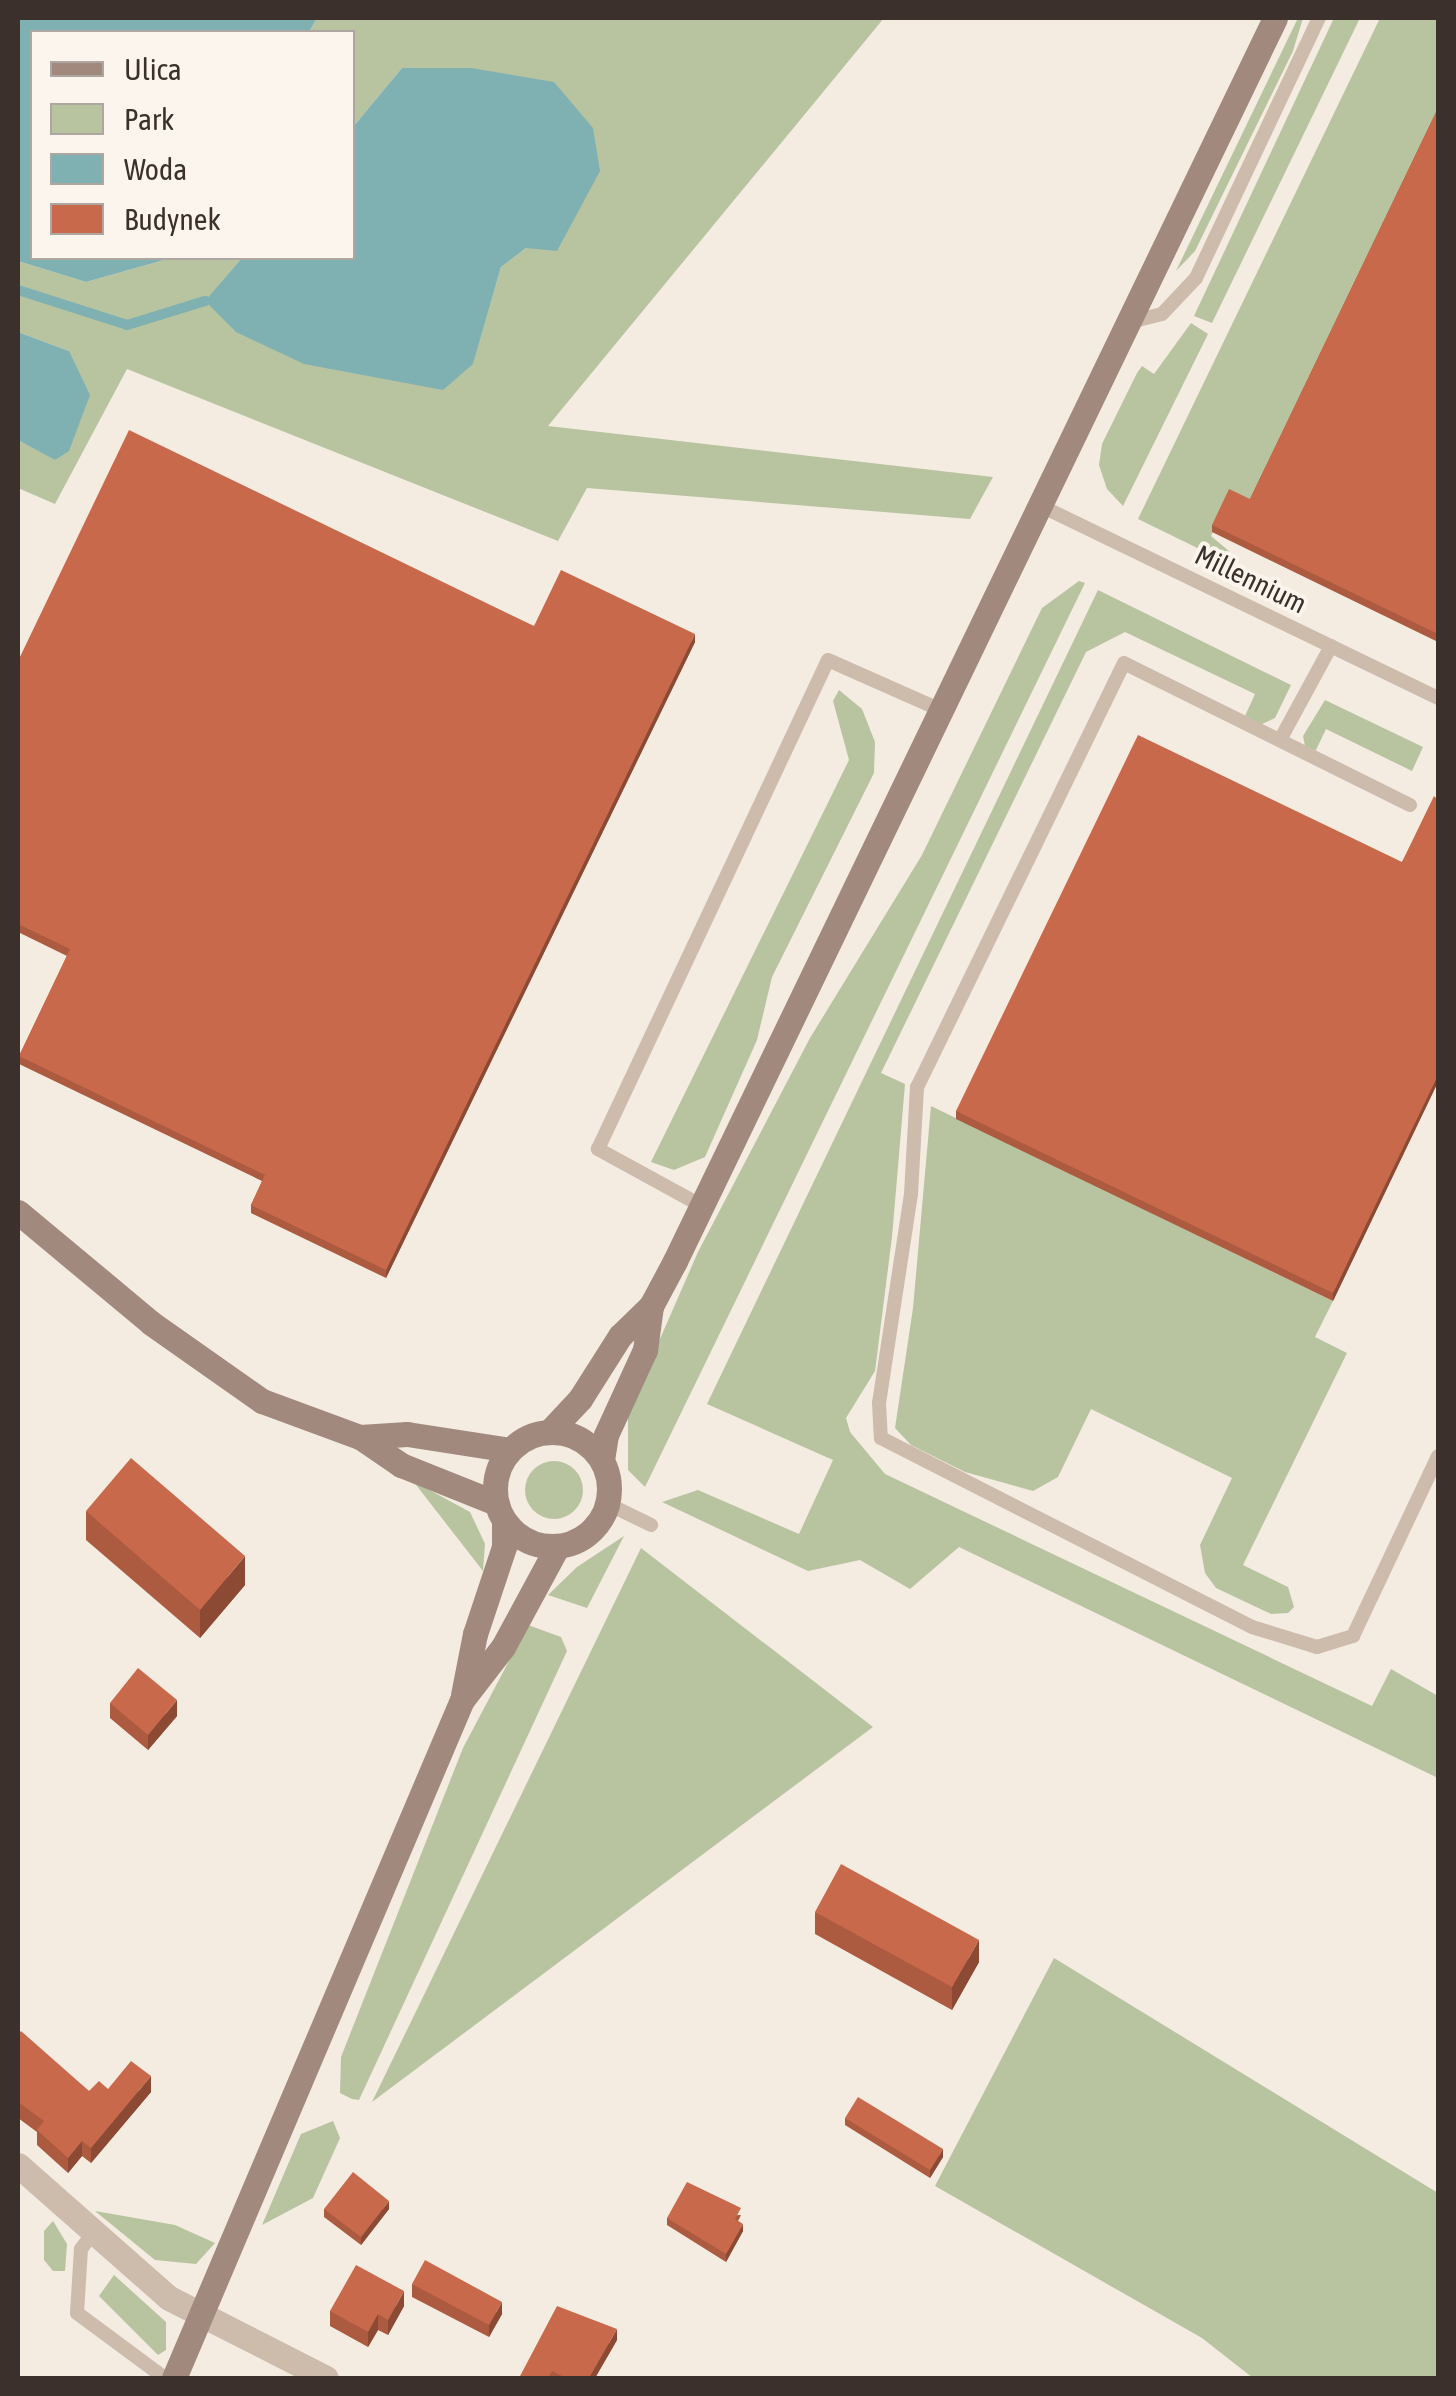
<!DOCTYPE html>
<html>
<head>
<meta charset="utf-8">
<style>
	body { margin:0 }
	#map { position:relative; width:1456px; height:2396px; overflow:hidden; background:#f4ebe1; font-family:"Asap Condensed",sans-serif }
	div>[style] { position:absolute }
	.green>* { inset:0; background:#b8c4a0 }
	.round { border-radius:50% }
	.water>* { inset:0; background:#7fb0b2 }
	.stream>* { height:10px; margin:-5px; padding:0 5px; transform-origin:5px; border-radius:5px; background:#7fb0b2 }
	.lane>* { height:14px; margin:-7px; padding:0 7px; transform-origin:7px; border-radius:7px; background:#cdbbac }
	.street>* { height:25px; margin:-12.5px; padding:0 12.5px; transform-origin:12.5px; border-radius:12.5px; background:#cdbbac }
	.secondary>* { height:25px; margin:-12.5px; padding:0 12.5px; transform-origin:12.5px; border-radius:12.5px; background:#a18a7d }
	.secondary>.ring { margin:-12.5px; padding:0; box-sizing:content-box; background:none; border:25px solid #a18a7d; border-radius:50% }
	.wall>* { inset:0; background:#ac5a40 }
	.shaded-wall>* { inset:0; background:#8c4a34 }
	.building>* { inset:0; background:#c8694b }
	span { translate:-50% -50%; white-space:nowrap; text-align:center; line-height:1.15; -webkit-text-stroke:8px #fbf5ee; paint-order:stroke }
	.street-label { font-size:28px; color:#3b302b }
	.frame { position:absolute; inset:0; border:20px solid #3b302b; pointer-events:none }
	.legend { position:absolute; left:30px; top:30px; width:325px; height:230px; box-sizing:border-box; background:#fbf5ee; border:2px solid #aea6a0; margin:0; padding:12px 18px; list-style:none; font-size:30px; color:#3b302b }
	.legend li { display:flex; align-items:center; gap:20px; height:50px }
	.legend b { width:50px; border:2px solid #aea6a0 }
</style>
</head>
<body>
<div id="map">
	<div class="green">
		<div style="clip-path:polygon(317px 18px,884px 18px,548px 426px,993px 477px,970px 519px,587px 488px,558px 541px,127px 369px,55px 504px,18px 488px,18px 440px,56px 460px,69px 351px,18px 332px,18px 261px,86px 282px,171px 258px,242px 258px,206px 301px,473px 363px,501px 267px,526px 248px,402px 68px,353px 127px,352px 32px,309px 32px)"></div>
		<div style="clip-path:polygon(1298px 18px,1303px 18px,1293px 51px,1195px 251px,1176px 271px)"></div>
		<div style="clip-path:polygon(1334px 18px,1360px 18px,1212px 323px,1194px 316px)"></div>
		<div style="clip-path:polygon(1380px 18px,1438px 18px,1438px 116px,1250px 506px,1229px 497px,1211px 536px,1230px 552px,1224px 561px,1138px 519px)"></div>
		<div style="clip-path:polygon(1191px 323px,1208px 334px,1123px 506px,1107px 489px,1099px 465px,1102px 444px,1137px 373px,1142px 366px,1154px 374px)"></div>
		<div style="clip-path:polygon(1079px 581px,1085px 583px,645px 1487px,628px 1470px,628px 1412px,698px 1252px,810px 1038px,922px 855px,1042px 608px)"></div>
		<div style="clip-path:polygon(1098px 590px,1291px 685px,1275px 718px,1260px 725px,1245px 716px,1255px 694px,1125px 632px,1086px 652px,881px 1073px,905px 1084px,892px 1237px,875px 1371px,846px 1418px,850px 1432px,885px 1474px,1372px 1706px,1391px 1669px,1438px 1696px,1438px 1778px,959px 1547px,910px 1589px,860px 1560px,808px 1571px,662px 1502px,698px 1490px,799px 1534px,833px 1460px,707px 1404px)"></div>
		<div style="clip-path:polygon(839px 690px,862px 709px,875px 742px,874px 773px,772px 977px,757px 1040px,705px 1157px,674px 1170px,651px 1162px,849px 760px,833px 701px)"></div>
		<div style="clip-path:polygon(1325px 700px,1423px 747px,1412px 771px,1326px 729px,1315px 752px,1305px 746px,1303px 736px)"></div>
		<div style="clip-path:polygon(931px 1106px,1333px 1301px,1315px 1337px,1347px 1353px,1243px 1565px,1288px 1587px,1294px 1607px,1288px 1613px,1271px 1614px,1216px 1588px,1205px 1573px,1200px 1545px,1232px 1478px,1091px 1409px,1058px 1477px,1033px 1491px,965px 1472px,911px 1445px,895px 1428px,913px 1308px)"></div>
		<div class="round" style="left:525px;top:1461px;width:58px;height:58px"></div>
		<div style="clip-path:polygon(413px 1481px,470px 1512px,485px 1544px,483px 1571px)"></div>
		<div style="clip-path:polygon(624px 1536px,587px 1608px,548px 1595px,577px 1567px)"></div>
		<div style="clip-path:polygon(641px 1548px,873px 1727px,372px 2102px)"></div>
		<div style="clip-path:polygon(528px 1625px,561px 1637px,567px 1651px,359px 2100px,352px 2099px,340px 2093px,341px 2057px,463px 1748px)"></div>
		<div style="clip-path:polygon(1054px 1958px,1438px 2193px,1438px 2378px,1253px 2378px,1202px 2338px,935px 2186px)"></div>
		<div style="clip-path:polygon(333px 2121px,340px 2138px,313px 2198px,262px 2225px,301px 2134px)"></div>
		<div style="clip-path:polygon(95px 2211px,175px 2225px,215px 2243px,196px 2264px,155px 2260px)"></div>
		<div style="clip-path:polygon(53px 2221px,67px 2244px,65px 2271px,53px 2271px,44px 2260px,44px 2231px)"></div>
		<div style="clip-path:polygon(114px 2275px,166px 2322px,166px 2350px,158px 2355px,99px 2296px)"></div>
	</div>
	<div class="water">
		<div style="clip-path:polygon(18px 18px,317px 18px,309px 32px,32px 32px,32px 258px,171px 258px,86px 282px,18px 261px)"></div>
		<div style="clip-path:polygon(402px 68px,471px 68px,554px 82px,593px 128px,600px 171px,557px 251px,526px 248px,501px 267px,473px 364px,443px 390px,304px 364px,236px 332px,205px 301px,242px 258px,352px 258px,353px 127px)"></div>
		<div style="clip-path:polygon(18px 332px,69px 351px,90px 395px,69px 451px,55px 460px,18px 440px)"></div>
	</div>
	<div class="stream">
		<div style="left:18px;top:290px;width:114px;rotate:17.8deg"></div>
		<div style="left:127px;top:325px;width:82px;rotate:-17.1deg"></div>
	</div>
	<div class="lane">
		<div style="left:1130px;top:322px;width:33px;rotate:-14deg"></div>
		<div style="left:1162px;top:314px;width:50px;rotate:-46.6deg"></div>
		<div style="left:1196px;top:278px;width:288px;rotate:-64.7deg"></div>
		<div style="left:1041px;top:506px;width:441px;rotate:25.8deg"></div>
		<div style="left:1280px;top:740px;width:107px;rotate:-61.5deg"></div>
		<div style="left:1410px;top:805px;width:319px;rotate:-153.6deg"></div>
		<div style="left:1124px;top:663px;width:472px;rotate:116deg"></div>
		<div style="left:917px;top:1087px;width:107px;rotate:93.2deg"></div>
		<div style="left:911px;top:1194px;width:211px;rotate:98.7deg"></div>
		<div style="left:879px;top:1403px;width:35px;rotate:87deg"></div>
		<div style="left:881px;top:1438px;width:416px;rotate:27deg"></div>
		<div style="left:1252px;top:1627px;width:68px;rotate:17.1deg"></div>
		<div style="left:1317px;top:1647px;width:38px;rotate:-17deg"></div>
		<div style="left:1353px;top:1636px;width:199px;rotate:-64.7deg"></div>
		<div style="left:702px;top:1206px;width:119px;rotate:-151.3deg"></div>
		<div style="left:598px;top:1149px;width:540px;rotate:-64.81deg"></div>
		<div style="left:828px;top:660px;width:124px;rotate:23.9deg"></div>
		<div style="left:608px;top:1504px;width:48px;rotate:26deg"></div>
		<div style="left:92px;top:2234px;width:19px;rotate:126deg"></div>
		<div style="left:81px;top:2249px;width:64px;rotate:93.6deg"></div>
		<div style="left:77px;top:2313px;width:109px;rotate:36.5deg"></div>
	</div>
	<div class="street">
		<div style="left:18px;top:2165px;width:201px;rotate:41.4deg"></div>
		<div style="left:169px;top:2298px;width:176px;rotate:27deg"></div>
	</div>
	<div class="secondary">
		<div style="left:18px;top:1212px;width:173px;rotate:39.8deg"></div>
		<div style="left:151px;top:1323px;width:136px;rotate:35.1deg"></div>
		<div style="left:262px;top:1401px;width:104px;rotate:20.2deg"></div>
		<div style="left:360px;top:1437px;width:50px;rotate:34.3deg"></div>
		<div style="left:401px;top:1465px;width:102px;rotate:21.8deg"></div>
		<div style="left:550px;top:1431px;width:44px;rotate:-46.8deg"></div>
		<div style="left:580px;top:1399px;width:75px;rotate:-57.6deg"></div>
		<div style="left:620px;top:1336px;width:43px;rotate:-44.1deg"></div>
		<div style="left:651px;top:1306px;width:51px;rotate:-61.9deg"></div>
		<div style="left:675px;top:1261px;width:1380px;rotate:-64.23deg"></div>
		<div class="ring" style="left:495px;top:1432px;width:89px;height:89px"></div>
		<div style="left:360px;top:1437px;width:47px;rotate:-3.7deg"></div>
		<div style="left:407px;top:1434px;width:104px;rotate:8.8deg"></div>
		<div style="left:602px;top:1460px;width:25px;rotate:-81deg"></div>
		<div style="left:606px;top:1435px;width:94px;rotate:-65.4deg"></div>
		<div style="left:645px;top:1350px;width:44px;rotate:-82.2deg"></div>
		<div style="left:463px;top:1695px;width:62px;rotate:-78.9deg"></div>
		<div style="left:475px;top:1634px;width:92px;rotate:-71.6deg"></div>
		<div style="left:504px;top:1547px;width:25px;rotate:-90deg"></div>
		<div style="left:174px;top:2378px;width:737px;rotate:-66.99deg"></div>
		<div style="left:462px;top:1700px;width:67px;rotate:-52.3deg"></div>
		<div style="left:503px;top:1647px;width:114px;rotate:-61.6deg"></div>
	</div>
	<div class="wall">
		<div style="clip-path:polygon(1438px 108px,1438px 642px,1212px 532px,1212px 525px,1250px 499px)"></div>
		<div style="clip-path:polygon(534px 626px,695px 642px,386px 1278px,251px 1213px,251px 1205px,262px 1181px,19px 1064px,19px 1056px,67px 956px,18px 932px,18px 661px)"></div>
		<div style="clip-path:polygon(1438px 800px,1438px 1082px,1333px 1301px,956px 1119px,956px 1111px,1402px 862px)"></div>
		<div style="clip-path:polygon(86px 1511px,245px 1585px,200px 1638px,86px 1540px)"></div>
		<div style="clip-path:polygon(110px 1703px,177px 1716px,148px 1750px,110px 1718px)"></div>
		<div style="clip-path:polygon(815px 1912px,979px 1962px,952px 2010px,815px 1934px)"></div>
		<div style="clip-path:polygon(18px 2035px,89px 2091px,108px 2089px,151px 2092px,91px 2163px,82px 2156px,68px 2173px,37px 2145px,37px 2132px,18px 2118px)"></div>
		<div style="clip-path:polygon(845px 2118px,943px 2157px,930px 2178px,845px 2125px)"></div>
		<div style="clip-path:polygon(324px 2209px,389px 2209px,361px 2245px,324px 2217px)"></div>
		<div style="clip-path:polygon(741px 2215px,738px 2221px,743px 2231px,726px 2262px,667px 2225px,667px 2218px)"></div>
		<div style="clip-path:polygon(412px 2284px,502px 2314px,489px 2337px,412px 2297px)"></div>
		<div style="clip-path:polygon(404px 2306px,388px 2335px,378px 2330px,368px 2347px,330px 2326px,330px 2311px)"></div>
		<div style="clip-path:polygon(617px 2340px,595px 2378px,519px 2378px)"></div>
	</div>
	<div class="shaded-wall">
		<div style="clip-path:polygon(695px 634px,695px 642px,386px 1278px,386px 1270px)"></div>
		<div style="clip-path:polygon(1438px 1075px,1438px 1082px,1333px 1301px,1333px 1293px)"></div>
		<div style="clip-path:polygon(245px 1556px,245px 1585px,200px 1638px,200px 1610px)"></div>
		<div style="clip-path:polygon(177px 1700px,177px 1716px,148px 1750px,148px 1735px)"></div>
		<div style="clip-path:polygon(979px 1940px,979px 1962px,952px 2010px,952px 1987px)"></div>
		<div style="clip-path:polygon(151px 2076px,151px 2092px,91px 2163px,91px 2148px)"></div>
		<div style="clip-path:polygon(82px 2141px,82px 2156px,68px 2173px,68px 2158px)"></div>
		<div style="clip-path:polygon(943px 2149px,943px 2157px,930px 2178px,930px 2170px)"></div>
		<div style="clip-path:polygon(389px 2201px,389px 2209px,361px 2245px,361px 2237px)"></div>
		<div style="clip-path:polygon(743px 2224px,743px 2231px,726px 2262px,726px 2254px)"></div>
		<div style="clip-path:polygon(404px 2291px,404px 2306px,388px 2335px,388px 2320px)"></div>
		<div style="clip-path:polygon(502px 2302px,502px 2314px,489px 2337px,489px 2325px)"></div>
		<div style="clip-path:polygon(378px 2314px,378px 2330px,368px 2347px,368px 2332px)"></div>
		<div style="clip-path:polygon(617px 2329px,617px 2340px,595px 2378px,589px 2378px)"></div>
	</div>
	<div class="building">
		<div style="clip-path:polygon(1438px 108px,1438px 634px,1212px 525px,1229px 489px,1250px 499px)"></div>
		<div style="clip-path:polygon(129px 430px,534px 626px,561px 570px,695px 634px,386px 1270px,251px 1205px,265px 1175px,19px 1056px,70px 949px,18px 924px,18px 661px)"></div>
		<div style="clip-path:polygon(1138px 735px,1402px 862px,1434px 796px,1438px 800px,1438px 1075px,1333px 1293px,956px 1111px)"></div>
		<div style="clip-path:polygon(131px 1458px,245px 1556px,200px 1610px,86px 1511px)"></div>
		<div style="clip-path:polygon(138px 1668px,177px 1700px,148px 1735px,110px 1703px)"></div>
		<div style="clip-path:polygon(841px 1864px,979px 1940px,952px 1987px,815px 1912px)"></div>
		<div style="clip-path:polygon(21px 2031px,89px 2091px,99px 2081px,108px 2089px,131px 2061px,151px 2076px,91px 2148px,82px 2141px,68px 2158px,37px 2130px,44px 2121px,18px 2102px,18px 2035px)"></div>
		<div style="clip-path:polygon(858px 2097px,943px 2149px,930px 2170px,845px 2118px)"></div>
		<div style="clip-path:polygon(353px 2172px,389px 2201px,361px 2237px,324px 2209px)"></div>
		<div style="clip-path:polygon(687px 2182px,741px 2208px,735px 2219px,743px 2224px,726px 2254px,667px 2218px)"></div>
		<div style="clip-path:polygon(425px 2260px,502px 2302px,489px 2325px,412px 2284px)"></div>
		<div style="clip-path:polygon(356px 2265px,404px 2291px,388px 2320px,378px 2314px,368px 2332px,330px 2311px)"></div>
		<div style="clip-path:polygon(557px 2306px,617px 2329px,589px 2378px,566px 2378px,552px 2371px,548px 2378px,519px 2378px)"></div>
	</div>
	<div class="street-label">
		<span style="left:1251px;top:579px;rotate:26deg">Millennium</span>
	</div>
	<div class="frame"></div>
	<ul class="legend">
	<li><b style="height:12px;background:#a18a7d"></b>Ulica</li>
	<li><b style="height:28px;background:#b8c4a0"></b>Park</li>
	<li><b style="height:28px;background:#7fb0b2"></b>Woda</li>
	<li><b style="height:28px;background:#c8694b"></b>Budynek</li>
	</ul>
</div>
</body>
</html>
